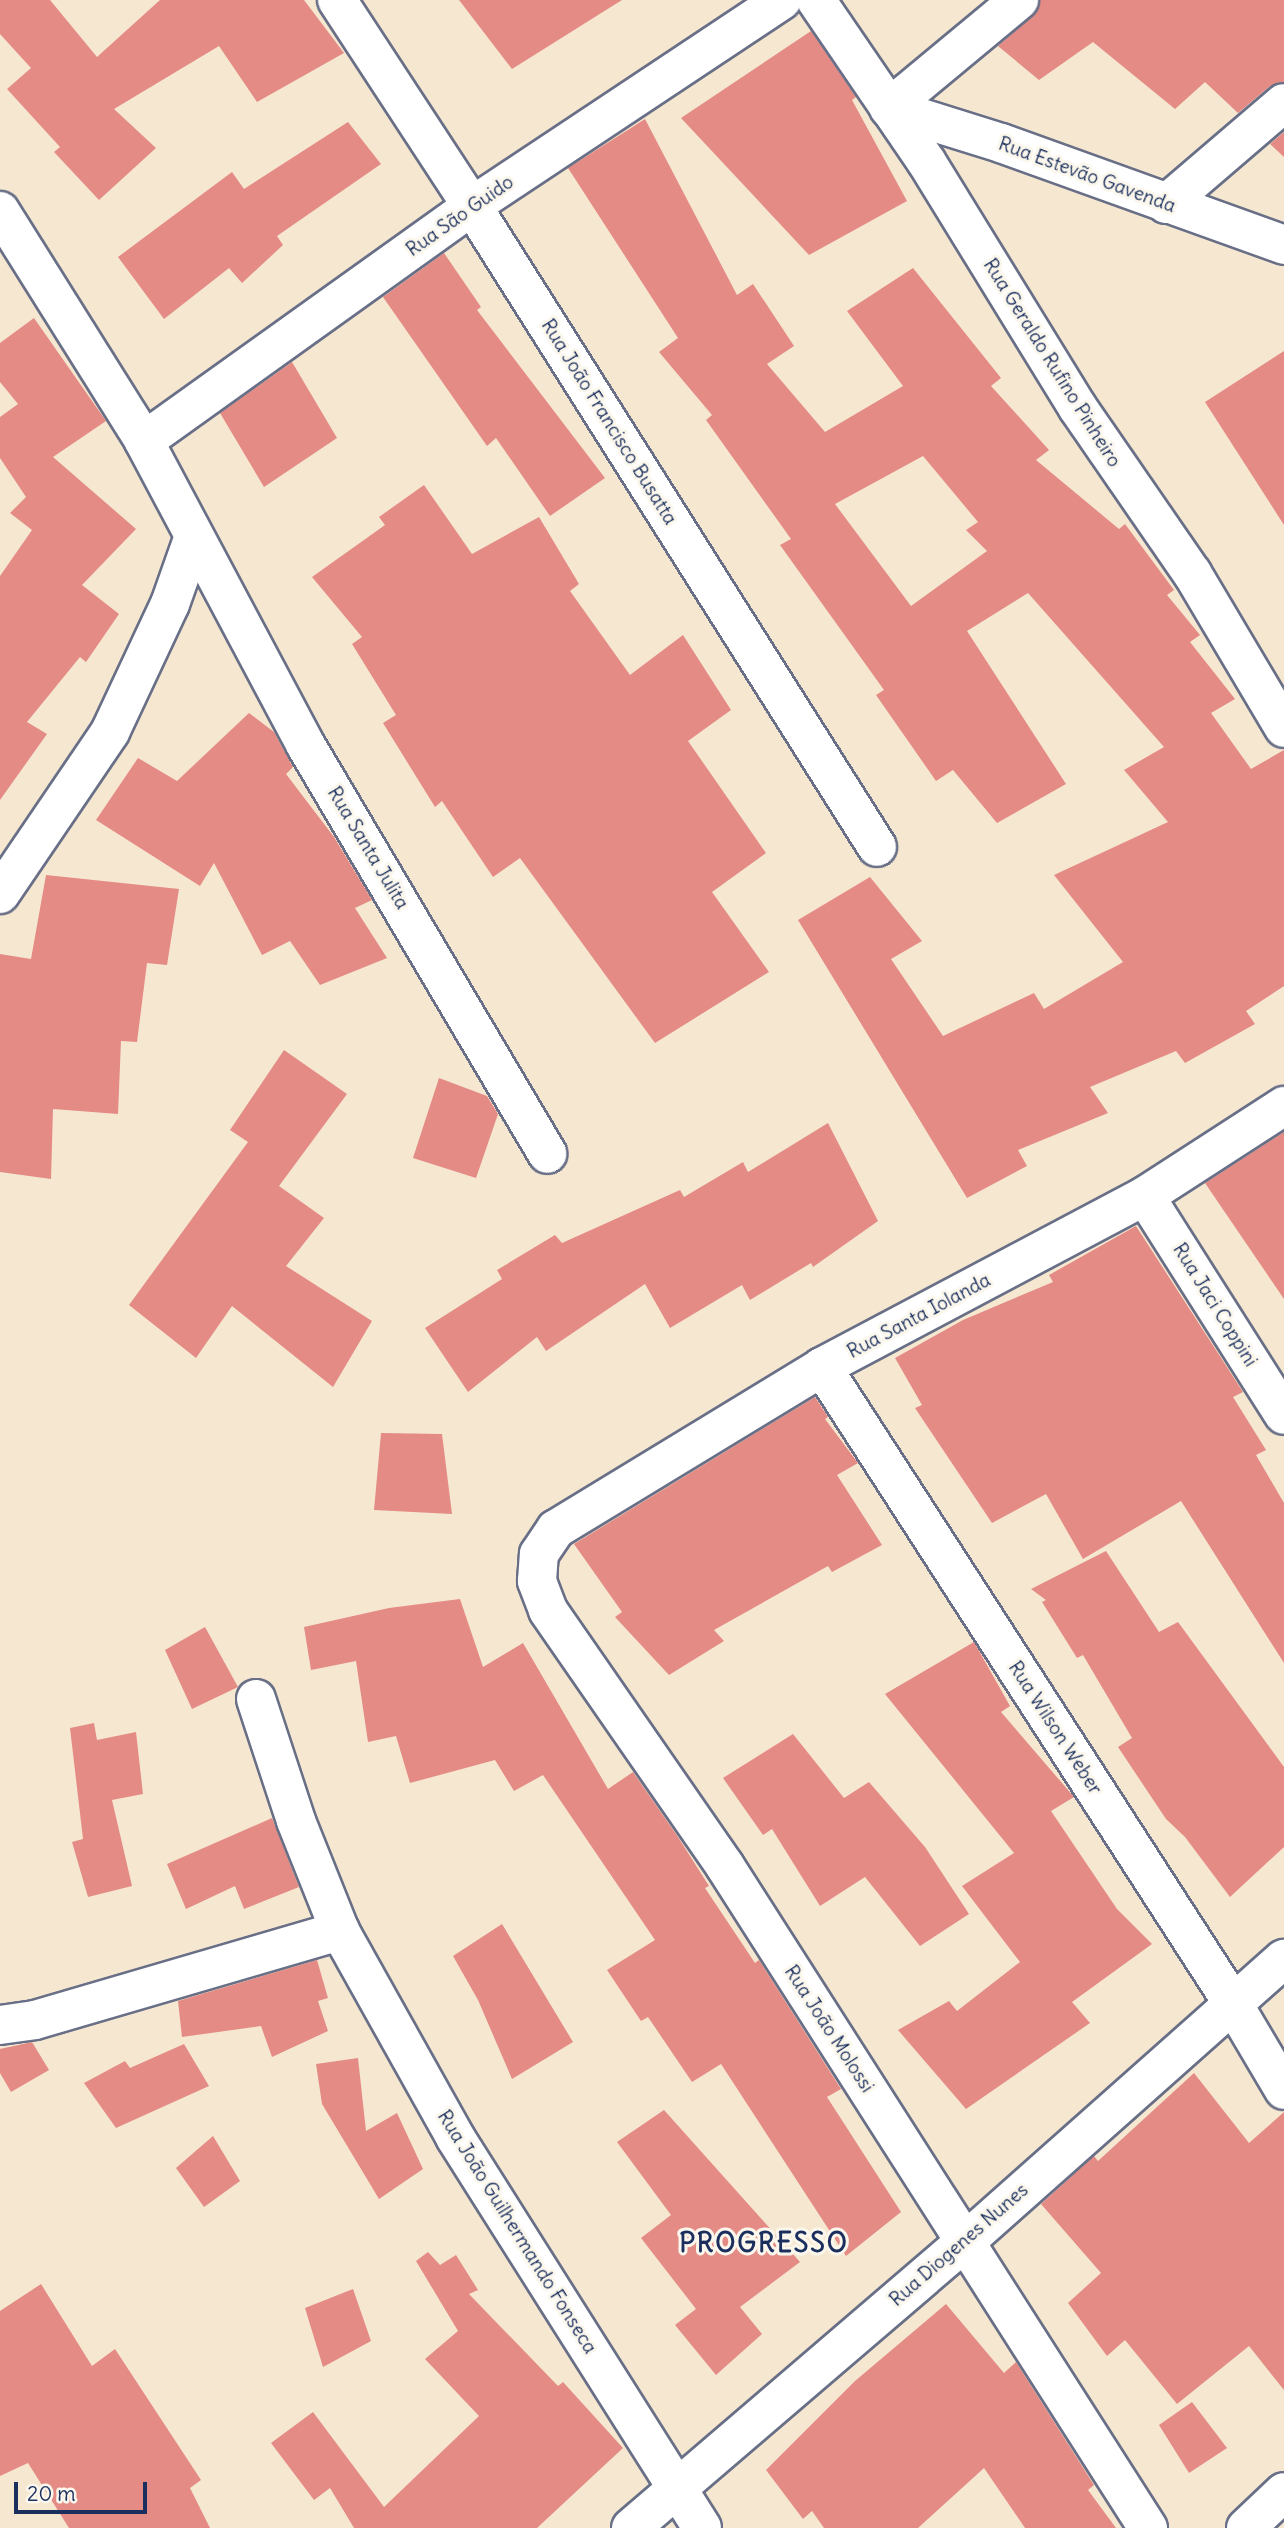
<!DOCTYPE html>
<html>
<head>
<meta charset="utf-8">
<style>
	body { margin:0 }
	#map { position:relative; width:1284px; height:2528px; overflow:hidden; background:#f6e7d1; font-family:Delius,sans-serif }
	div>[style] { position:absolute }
	.building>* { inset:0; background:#e48b86 }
	.roads { filter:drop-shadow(2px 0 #686f86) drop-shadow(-2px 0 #686f86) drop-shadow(0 2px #686f86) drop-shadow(0 -2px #686f86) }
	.minor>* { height:38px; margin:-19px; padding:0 19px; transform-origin:19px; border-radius:19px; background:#fff }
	span { translate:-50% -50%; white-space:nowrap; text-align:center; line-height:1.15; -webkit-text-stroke:6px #fbf7ec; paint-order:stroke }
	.street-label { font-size:19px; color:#1b2f5e }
	.district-label { font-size:26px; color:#1b2f5e; font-weight:700; letter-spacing:2px }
	.scale { position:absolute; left:14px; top:2482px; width:133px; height:32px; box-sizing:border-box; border:4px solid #1b2f5e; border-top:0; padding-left:9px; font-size:21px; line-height:24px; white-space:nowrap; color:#1b2f5e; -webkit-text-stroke:5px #fbf7ec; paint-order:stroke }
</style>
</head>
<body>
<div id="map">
	<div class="building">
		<div style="clip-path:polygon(0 0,50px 0,97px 57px,160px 0,304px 0,344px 53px,257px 102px,219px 46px,114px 109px,156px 148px,99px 200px,54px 152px,60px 147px,7px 89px,31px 68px,0 34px)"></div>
		<div style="clip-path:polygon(459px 0,622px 0,512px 69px)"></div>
		<div style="clip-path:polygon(1040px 0,1284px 0,1284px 82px,1270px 86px,1238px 113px,1205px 82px,1175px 109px,1093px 42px,1039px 80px,998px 46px,1033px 16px)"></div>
		<div style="clip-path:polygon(811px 31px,856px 97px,852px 100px,907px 201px,809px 255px,681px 118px)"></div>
		<div style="clip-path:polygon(evenodd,645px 119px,737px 295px,753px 284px,794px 346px,767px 364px,825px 432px,903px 386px,847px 311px,913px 268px,1001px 378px,991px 386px,1049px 450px,1036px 460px,1119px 529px,1125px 524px,1174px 590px,1167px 595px,1200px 635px,1190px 642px,1235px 699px,1211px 713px,1251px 769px,1284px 750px,1284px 986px,1246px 1011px,1255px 1024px,1185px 1063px,1176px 1051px,1090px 1087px,1108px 1113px,1018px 1150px,1027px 1166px,967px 1198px,798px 920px,870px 877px,922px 941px,891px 959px,943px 1036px,1034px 993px,1044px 1009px,1123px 962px,1054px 875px,1168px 822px,1124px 770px,1164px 747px,1028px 593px,967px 631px,1066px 784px,997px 823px,953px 770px,936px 781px,876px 695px,884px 690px,780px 545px,791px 539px,706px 420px,712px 415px,659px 352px,678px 338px,568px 168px,645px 119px,923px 456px,978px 522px,966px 530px,987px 551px,911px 606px,835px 504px,923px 456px)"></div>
		<div style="clip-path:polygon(348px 122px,381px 164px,277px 236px,283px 245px,242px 283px,229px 268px,164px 319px,118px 257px,232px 172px,244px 189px)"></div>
		<div style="clip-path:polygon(1284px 132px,1284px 157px,1270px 144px)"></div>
		<div style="clip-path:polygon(444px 253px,481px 307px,477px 310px,605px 478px,550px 516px,496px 438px,487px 446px,383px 297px)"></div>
		<div style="clip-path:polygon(34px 318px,106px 421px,53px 457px,136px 529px,82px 585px,119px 614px,86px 662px,80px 657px,27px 722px,47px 734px,0 800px,0 576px,32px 530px,10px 513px,26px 497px,0 458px,0 417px,18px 404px,0 382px,0 343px)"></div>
		<div style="clip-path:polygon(1284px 351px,1284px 525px,1205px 402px)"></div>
		<div style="clip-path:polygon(292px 362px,337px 438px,264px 487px,220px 413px)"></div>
		<div style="clip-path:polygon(424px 485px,472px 554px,539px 517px,579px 584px,570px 591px,630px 675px,683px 635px,731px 710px,688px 741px,766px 853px,712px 892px,769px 972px,655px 1043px,520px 858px,493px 877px,442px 801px,435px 807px,383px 723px,396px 715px,352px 644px,362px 637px,312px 577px,385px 525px,379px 517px)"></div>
		<div style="clip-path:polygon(249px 713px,274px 732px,293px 767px,286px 774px,334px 837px,372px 900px,355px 908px,387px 958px,320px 985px,290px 941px,262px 955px,214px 863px,200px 886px,96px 820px,138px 758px,177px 781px)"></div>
		<div style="clip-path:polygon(46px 875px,179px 889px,167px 965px,147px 963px,137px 1042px,121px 1041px,118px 1114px,53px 1109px,51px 1179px,0 1172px,0 954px,31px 959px)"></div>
		<div style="clip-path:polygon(284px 1050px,347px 1094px,279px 1186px,324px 1218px,286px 1266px,372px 1321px,333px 1387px,232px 1306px,196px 1358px,129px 1305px,248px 1142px,230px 1130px)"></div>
		<div style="clip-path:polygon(439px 1078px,487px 1096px,498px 1114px,476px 1178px,413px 1158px)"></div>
		<div style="clip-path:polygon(828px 1123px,878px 1221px,813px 1267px,811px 1263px,750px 1300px,742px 1285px,670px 1328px,645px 1284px,546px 1351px,537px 1337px,468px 1392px,425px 1328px,502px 1279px,497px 1270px,555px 1235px,562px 1243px,680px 1190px,684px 1197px,743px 1162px,748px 1172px)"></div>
		<div style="clip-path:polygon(1284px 1132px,1284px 1299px,1205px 1183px)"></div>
		<div style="clip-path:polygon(1136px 1226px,1243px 1392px,1233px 1397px,1266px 1450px,1256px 1455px,1284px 1503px,1284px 1663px,1181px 1501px,1083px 1559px,1046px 1494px,992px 1523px,915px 1408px,922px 1405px,895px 1358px,963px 1320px,1053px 1282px,1049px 1275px)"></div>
		<div style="clip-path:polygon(815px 1397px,828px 1417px,825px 1419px,858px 1463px,837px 1475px,882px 1545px,832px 1572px,828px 1566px,714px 1630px,724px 1641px,669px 1675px,615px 1617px,622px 1612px,574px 1544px)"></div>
		<div style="clip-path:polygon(381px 1433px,442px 1434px,452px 1514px,374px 1510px)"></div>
		<div style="clip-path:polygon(1106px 1551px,1159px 1632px,1178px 1622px,1284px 1767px,1284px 1847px,1230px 1897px,1185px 1837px,1166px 1819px,1118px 1747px,1132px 1738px,1083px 1655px,1077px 1658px,1042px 1602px,1046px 1600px,1031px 1589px)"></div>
		<div style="clip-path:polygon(460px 1599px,483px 1667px,523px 1643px,608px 1789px,633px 1772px,678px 1837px,709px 1886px,705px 1888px,755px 1963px,759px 1960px,841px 2089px,827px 2097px,901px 2212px,846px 2256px,721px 2064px,692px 2082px,648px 2017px,641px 2021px,607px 1970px,655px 1940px,543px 1775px,514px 1791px,495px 1760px,410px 1783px,396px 1736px,368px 1742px,356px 1661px,311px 1670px,304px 1627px,389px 1608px)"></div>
		<div style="clip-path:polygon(205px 1627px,238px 1687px,192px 1709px,165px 1650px)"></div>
		<div style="clip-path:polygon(974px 1642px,1010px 1706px,1001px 1712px,1074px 1797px,1051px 1811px,1117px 1909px,1152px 1944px,1072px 2002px,1090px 2023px,966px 2109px,898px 2030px,949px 2001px,957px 2011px,1020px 1962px,962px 1886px,1014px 1853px,885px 1694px)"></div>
		<div style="clip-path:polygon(94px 1723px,97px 1740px,136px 1732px,143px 1794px,112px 1800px,132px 1886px,88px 1897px,72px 1842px,83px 1839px,70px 1728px)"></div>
		<div style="clip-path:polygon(793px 1734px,844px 1798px,869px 1782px,925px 1847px,969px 1914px,920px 1946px,865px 1877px,820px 1906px,772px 1829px,763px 1835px,723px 1778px)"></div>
		<div style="clip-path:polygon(272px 1818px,299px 1887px,244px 1909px,235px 1886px,186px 1909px,167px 1864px)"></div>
		<div style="clip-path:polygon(502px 1924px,573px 2042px,512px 2079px,478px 2000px,453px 1956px)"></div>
		<div style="clip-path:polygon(317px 1960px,328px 1998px,318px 2001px,328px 2031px,272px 2057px,261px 2026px,182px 2037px,178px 2001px)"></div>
		<div style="clip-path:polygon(32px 2042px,49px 2070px,11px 2092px,0 2073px,0 2049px)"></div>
		<div style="clip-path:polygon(184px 2044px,209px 2086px,116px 2128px,84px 2083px,125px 2061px,130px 2068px)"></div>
		<div style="clip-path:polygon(358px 2058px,366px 2131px,397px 2113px,423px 2169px,379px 2199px,322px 2104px,316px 2064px)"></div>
		<div style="clip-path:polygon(1194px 2073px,1249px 2143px,1284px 2112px,1284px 2390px,1249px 2346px,1177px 2404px,1125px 2340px,1107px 2356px,1068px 2303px,1101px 2273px,1041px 2204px,1094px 2156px,1098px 2161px)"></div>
		<div style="clip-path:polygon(664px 2110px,800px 2262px,740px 2307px,762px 2334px,716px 2375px,675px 2325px,696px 2309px,641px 2238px,671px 2215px,617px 2142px)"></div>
		<div style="clip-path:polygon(213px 2136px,240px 2181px,204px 2207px,176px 2168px)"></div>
		<div style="clip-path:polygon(428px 2252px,440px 2265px,456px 2255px,478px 2290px,469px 2294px,558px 2386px,563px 2382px,623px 2448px,537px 2528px,354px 2528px,330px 2488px,314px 2500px,271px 2443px,313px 2412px,384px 2507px,479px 2416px,425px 2359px,458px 2331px,416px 2261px)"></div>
		<div style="clip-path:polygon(41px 2284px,92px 2366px,115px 2349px,201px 2480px,190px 2488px,210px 2528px,69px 2528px,28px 2463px,0 2476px,0 2311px)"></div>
		<div style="clip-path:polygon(353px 2289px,371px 2341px,323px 2367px,305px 2308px)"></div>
		<div style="clip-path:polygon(946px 2304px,1004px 2373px,1016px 2362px,1094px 2485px,1088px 2490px,1116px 2528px,1025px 2528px,984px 2468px,918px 2528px,824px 2528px,812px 2511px,803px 2519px,766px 2470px,855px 2381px)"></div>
		<div style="clip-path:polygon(1192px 2402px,1227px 2448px,1189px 2473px,1159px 2425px)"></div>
	</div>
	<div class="roads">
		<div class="minor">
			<div style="left:337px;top:0;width:246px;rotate:56.8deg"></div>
			<div style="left:472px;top:206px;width:758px;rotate:57.71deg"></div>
			<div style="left:816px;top:0;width:195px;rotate:55.7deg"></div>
			<div style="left:926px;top:161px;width:290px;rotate:58.4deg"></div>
			<div style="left:1078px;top:408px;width:201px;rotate:55.4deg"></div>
			<div style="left:1192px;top:573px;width:180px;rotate:59.3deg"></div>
			<div style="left:889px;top:108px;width:117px;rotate:17.4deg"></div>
			<div style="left:1001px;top:143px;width:301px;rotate:19.8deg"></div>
			<div style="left:889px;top:108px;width:169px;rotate:-39.7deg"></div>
			<div style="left:1166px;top:204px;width:155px;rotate:-40.6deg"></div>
			<div style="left:0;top:211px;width:271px;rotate:57.9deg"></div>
			<div style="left:144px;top:441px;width:343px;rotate:62deg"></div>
			<div style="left:305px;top:744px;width:476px;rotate:59.4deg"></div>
			<div style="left:144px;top:441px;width:403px;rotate:-35.6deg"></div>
			<div style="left:472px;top:206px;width:372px;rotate:-33.6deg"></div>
			<div style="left:0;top:894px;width:196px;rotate:-55.8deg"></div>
			<div style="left:110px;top:732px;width:141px;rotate:-64.9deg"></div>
			<div style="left:170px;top:604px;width:69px;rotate:-70.5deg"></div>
			<div style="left:1145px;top:1196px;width:259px;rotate:57.6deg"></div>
			<div style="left:822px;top:1367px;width:756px;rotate:57.15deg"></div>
			<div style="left:1232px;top:2002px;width:102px;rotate:59.4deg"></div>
			<div style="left:256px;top:1699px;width:128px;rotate:71.8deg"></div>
			<div style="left:296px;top:1821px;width:118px;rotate:68.2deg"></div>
			<div style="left:340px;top:1931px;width:236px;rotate:60.8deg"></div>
			<div style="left:455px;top:2137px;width:462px;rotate:57.7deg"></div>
			<div style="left:0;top:2025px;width:35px;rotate:-8deg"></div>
			<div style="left:35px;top:2020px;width:318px;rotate:-16.3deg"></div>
			<div style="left:631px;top:2528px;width:441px;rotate:-40.6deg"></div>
			<div style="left:966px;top:2241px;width:425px;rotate:-41.6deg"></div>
			<div style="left:1148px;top:2528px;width:786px;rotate:-122.58deg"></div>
			<div style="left:725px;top:1866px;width:311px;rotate:-124.7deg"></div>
			<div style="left:548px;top:1610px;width:31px;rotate:-111deg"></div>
			<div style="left:537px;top:1581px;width:27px;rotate:-86deg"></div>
			<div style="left:539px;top:1554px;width:30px;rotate:-56deg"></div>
			<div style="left:556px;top:1529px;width:311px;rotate:-31.3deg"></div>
			<div style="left:822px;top:1367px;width:365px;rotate:-27.9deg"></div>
			<div style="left:1145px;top:1196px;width:166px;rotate:-32.9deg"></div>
			<div style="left:1246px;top:2528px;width:52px;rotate:-43.5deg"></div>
		</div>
	</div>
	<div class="street-label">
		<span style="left:1087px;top:175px;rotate:20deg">Rua Estevão Gavenda</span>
		<span style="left:460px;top:216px;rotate:-35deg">Rua São Guido</span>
		<span style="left:1052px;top:363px;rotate:58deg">Rua Geraldo Rufino Pinheiro</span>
		<span style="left:609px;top:422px;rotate:58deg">Rua João Francisco Busatta</span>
		<span style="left:368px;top:848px;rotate:59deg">Rua Santa Julita</span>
		<span style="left:1215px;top:1305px;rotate:58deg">Rua Jaci Coppini</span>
		<span style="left:919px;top:1316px;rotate:-28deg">Rua Santa Iolanda</span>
		<span style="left:1055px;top:1728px;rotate:57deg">Rua Wilson Weber</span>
		<span style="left:829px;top:2029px;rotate:57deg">Rua João Molossi</span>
		<span style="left:517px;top:2232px;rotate:58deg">Rua João Guilhermando Fonseca</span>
		<span style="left:959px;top:2245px;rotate:-41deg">Rua Diogenes Nunes</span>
	</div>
	<div class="district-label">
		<span style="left:764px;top:2243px">PROGRESSO</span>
	</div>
	<div class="scale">20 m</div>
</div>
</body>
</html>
